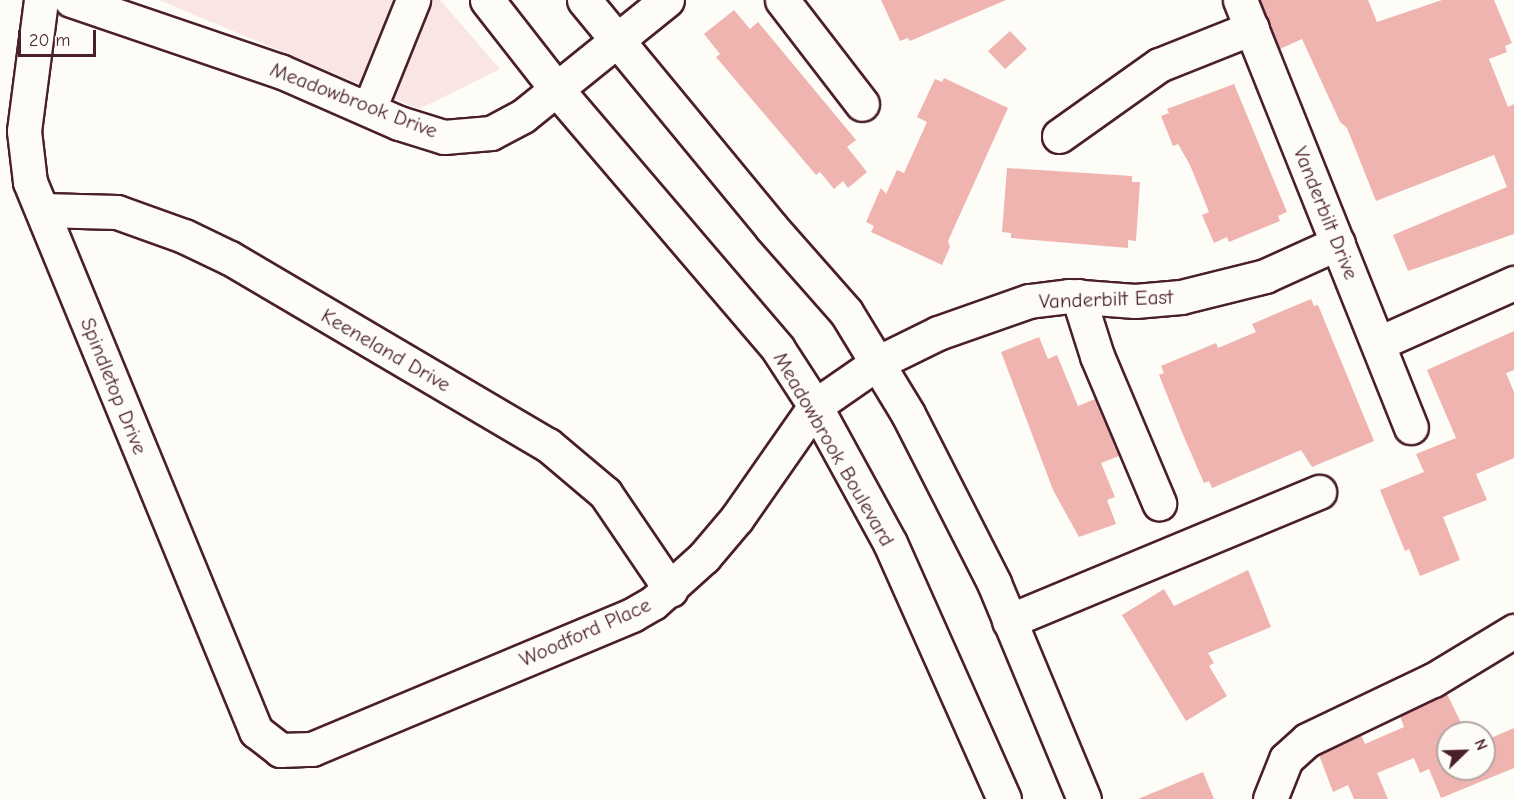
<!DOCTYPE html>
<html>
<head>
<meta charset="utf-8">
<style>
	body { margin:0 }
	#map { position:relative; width:1514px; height:799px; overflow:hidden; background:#fdfcf7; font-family:"Comic Neue",sans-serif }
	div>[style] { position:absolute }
	.built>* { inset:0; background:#f9e6e2 }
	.building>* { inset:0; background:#efb4b0 }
	.roads { filter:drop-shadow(2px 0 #4a1f2b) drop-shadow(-2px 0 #4a1f2b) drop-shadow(0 2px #4a1f2b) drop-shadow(0 -2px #4a1f2b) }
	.minor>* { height:33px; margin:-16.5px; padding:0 16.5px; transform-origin:16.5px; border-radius:16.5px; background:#fdfcf7 }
	.major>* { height:33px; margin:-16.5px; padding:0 16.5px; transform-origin:16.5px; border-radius:16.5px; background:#fdfcf7 }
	span { translate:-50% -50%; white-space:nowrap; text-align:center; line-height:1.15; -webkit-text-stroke:4.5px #fdfcf7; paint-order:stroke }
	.street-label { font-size:21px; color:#4a1f2b }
	.north { position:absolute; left:1436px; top:721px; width:60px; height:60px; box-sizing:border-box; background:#fdfcf7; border:2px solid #b5a4a5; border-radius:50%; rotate:67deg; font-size:16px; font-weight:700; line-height:24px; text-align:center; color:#4a1f2b }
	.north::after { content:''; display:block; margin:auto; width:21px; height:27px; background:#4a1f2b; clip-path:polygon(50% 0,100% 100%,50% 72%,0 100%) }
	.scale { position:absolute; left:18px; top:30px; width:78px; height:27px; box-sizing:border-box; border:3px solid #4a1f2b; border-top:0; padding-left:8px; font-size:18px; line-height:21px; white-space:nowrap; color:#4a1f2b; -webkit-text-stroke:4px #fdfcf7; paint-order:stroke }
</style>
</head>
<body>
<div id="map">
	<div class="built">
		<div style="clip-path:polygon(159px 0,440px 0,500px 69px,419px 109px)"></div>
	</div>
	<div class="building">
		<div style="clip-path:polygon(881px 0,1006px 0,910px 41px,908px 38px,900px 41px)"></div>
		<div style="clip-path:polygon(1260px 0,1368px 0,1377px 22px,1442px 0,1494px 0,1512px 43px,1505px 46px,1507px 52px,1489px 59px,1508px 107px,1514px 104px,1514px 234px,1408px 271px,1393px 235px,1507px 187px,1494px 155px,1376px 201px,1347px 128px,1340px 122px,1302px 39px,1280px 49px)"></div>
		<div style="clip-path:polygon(734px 10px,750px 29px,758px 22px,856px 140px,847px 147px,867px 172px,848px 188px,843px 181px,834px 189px,820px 172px,816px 175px,716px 57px,720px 54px,704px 34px)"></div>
		<div style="clip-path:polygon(1010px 31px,1027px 49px,1005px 69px,988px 51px)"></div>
		<div style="clip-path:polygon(944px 78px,1008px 108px,948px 241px,950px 247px,942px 265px,871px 232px,874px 226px,866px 222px,881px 188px,886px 194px,897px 170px,904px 173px,927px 122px,917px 117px,935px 79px,942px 82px)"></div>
		<div style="clip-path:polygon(1234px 84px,1287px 212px,1278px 216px,1280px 221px,1229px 242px,1227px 237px,1214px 243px,1202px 215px,1209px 212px,1190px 165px,1178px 144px,1173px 146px,1161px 116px,1169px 113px,1167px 109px)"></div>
		<div style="clip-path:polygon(1007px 168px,1132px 176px,1132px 182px,1140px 182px,1136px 241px,1128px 240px,1128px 248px,1011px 238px,1011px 233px,1002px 232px)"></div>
		<div style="clip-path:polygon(1311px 299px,1314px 306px,1318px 305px,1374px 441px,1312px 467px,1301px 450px,1212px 488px,1209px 481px,1204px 483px,1184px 437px,1159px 375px,1164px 373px,1161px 366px,1216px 343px,1218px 348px,1256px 332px,1252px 324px)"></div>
		<div style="clip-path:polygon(1514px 331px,1514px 370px,1506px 373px,1514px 392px,1514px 458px,1476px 474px,1487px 500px,1443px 517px,1460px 560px,1420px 576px,1409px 549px,1405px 551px,1380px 490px,1424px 472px,1416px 454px,1456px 438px,1427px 370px)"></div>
		<div style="clip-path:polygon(1039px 337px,1048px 359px,1057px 355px,1078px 406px,1095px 399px,1119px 456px,1101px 463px,1115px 497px,1107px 500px,1116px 524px,1079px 537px,1053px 490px,1001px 352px)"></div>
		<div style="clip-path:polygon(1248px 570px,1271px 627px,1208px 653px,1214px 663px,1209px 666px,1227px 696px,1186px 721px,1122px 615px,1164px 589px,1174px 606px)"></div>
		<div style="clip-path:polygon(1447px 694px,1466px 733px,1448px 733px,1448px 769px,1484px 769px,1484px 741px,1514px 728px,1514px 768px,1441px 798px,1429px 769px,1420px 773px,1414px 758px,1377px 773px,1388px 799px,1354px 799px,1348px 785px,1333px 792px,1319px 755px,1361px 735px,1365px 744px,1404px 727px,1400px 716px)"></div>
		<div style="clip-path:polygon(1203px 772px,1214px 799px,1138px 799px)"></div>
	</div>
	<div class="roads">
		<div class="minor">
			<div style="left:41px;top:0;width:132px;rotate:97.4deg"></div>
			<div style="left:24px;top:131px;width:51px;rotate:83.3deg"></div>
			<div style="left:30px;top:182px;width:594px;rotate:67.63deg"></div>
			<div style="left:256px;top:731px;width:31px;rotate:38deg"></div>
			<div style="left:280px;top:750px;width:32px;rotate:-2deg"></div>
			<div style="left:312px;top:749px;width:347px;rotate:-22.7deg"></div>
			<div style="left:632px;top:615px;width:24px;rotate:-30deg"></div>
			<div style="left:653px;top:603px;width:69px;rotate:-42deg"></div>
			<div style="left:704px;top:557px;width:51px;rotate:-49.8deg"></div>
			<div style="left:737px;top:518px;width:136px;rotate:-55.1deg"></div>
			<div style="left:71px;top:0;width:221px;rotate:18.8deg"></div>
			<div style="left:280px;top:71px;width:130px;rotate:23.6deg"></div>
			<div style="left:399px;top:123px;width:47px;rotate:17.3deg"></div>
			<div style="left:444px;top:137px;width:47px;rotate:-4.9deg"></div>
			<div style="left:491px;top:133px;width:36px;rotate:-28deg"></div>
			<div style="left:523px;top:116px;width:185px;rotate:-38.9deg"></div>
			<div style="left:782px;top:0;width:131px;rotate:52.4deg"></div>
			<div style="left:1240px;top:0;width:460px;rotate:68.2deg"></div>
			<div style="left:369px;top:109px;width:118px;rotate:-68deg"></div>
			<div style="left:1059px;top:136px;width:123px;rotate:-35.4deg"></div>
			<div style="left:1159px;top:65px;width:100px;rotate:-21.7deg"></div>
			<div style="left:42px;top:210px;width:75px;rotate:1.5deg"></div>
			<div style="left:117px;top:212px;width:71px;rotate:19.7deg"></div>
			<div style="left:184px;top:236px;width:51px;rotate:25.6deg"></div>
			<div style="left:230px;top:258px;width:369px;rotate:30.5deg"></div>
			<div style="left:548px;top:445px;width:75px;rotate:40.1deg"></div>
			<div style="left:605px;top:493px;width:117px;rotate:55.8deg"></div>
			<div style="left:1078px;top:296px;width:63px;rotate:72.4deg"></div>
			<div style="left:1097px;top:356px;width:160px;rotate:67.1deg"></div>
			<div style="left:1379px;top:343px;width:148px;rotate:-24deg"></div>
			<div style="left:877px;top:363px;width:68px;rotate:-26.2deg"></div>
			<div style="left:938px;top:333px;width:96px;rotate:-19.4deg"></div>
			<div style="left:1029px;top:301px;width:40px;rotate:-7.1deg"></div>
			<div style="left:1069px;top:296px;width:66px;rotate:4.3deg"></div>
			<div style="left:1135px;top:301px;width:46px;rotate:-5deg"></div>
			<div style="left:1181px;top:297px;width:87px;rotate:-14deg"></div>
			<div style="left:1265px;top:276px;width:80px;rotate:-24.3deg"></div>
			<div style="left:1009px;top:621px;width:336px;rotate:-22.6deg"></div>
			<div style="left:1270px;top:799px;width:43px;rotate:-68.2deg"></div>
			<div style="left:1286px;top:759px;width:28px;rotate:-42deg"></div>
			<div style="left:1307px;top:740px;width:140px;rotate:-25.5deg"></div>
			<div style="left:1433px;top:680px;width:95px;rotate:-31.2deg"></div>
		</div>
		<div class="major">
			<div style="left:487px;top:0;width:115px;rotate:52deg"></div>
			<div style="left:558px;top:91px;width:339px;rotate:49.5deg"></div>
			<div style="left:778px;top:349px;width:68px;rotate:57deg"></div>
			<div style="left:815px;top:406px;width:156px;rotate:61.3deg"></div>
			<div style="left:890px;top:543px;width:280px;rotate:66deg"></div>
			<div style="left:584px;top:0;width:294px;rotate:50.5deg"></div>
			<div style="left:771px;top:227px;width:113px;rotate:48.6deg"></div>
			<div style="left:846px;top:312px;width:119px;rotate:58.7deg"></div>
			<div style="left:908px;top:414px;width:190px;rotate:63deg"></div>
			<div style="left:994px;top:583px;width:234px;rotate:67.4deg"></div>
			<div style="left:815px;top:406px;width:75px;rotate:-34.7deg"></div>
		</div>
	</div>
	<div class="street-label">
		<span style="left:354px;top:100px;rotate:21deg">Meadowbrook Drive</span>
		<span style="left:1326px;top:213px;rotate:68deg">Vanderbilt Drive</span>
		<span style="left:1106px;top:299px;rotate:-2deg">Vanderbilt East</span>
		<span style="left:386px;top:350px;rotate:30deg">Keeneland Drive</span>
		<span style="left:114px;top:386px;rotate:68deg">Spindletop Drive</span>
		<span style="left:834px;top:449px;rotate:60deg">Meadowbrook Boulevard</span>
		<span style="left:585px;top:632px;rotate:-24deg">Woodford Place</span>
	</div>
	<div class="north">N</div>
	<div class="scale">20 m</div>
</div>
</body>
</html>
